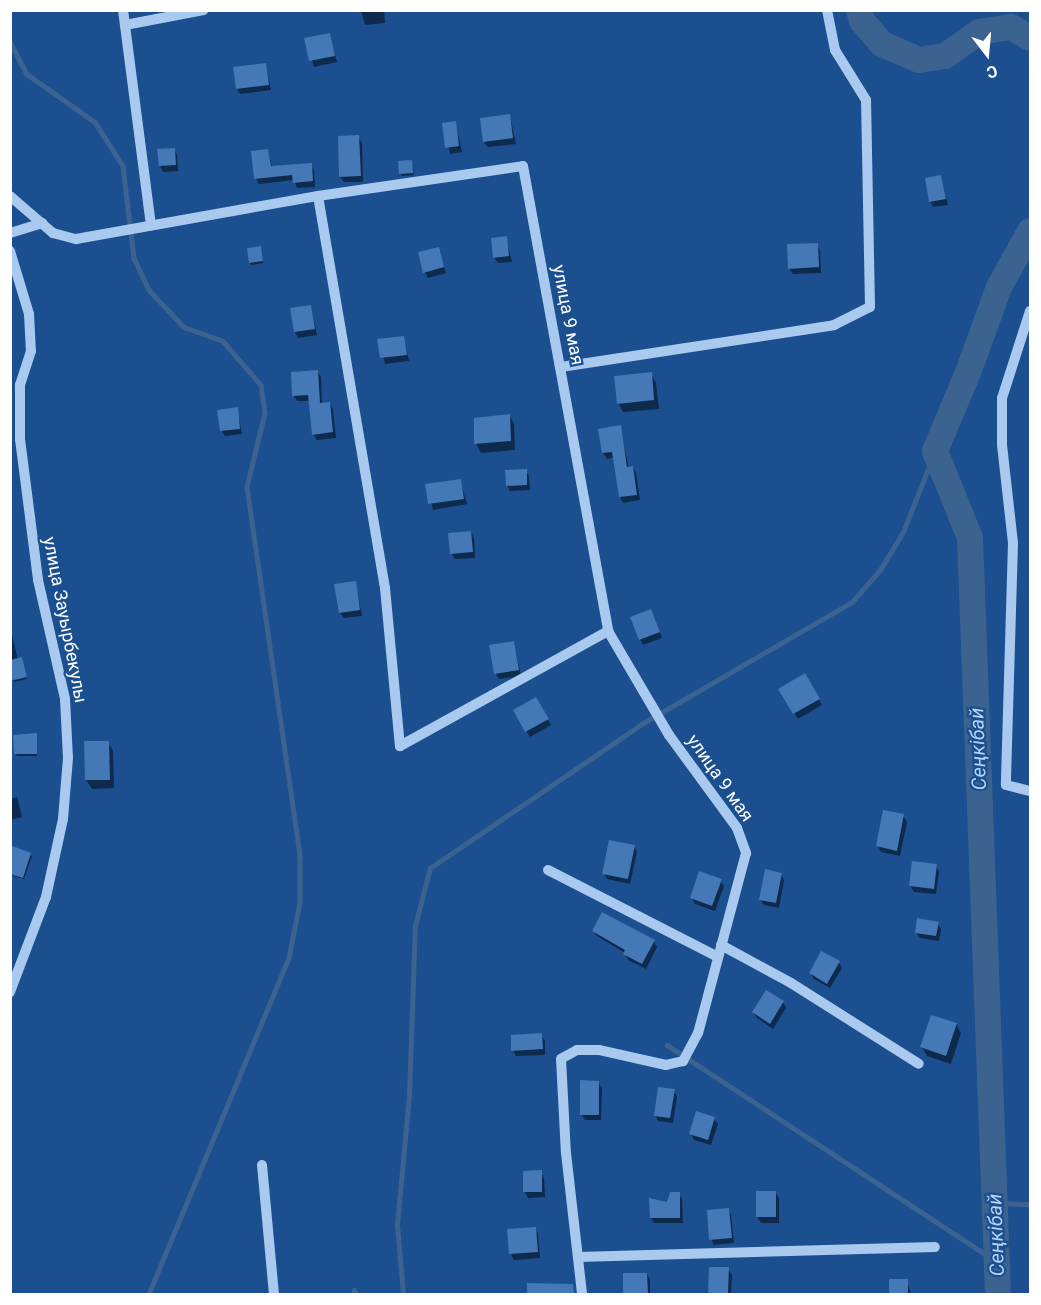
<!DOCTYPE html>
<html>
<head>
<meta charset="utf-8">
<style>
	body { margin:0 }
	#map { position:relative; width:1041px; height:1305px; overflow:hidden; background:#1b4f8f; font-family:Roboto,sans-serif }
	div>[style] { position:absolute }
	.shadow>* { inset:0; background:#0007 }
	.stream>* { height:4.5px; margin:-2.25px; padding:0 2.25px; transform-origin:2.25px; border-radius:2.25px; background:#3c6290 }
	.river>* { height:26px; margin:-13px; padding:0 13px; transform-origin:13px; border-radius:13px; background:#3c6290 }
	.building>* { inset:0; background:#4478b7 }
	.minor>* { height:10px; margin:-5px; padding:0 5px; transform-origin:5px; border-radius:5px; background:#a9c9ee }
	span { translate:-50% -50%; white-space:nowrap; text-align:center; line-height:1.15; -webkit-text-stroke:4.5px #1b4f8f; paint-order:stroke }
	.street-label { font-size:18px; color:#fff }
	.water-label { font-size:20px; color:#b5d3f5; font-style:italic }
	.frame { position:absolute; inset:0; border:12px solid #fff; pointer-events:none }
	.north { position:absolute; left:957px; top:24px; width:60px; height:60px; -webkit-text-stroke:4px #1b4f8f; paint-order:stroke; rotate:164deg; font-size:16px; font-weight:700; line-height:24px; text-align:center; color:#fff }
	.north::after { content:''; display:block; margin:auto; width:21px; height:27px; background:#fff; clip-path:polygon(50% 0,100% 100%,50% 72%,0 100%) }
</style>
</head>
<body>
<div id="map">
	<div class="shadow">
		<div style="clip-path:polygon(361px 10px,384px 10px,385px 23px,365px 25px)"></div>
		<div style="clip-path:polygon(329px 35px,337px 62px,314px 67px,306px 40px)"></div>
		<div style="clip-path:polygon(265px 64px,271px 90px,240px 94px,237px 89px)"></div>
		<div style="clip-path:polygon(510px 116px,516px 144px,488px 147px,484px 142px)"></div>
		<div style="clip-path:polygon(455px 122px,462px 152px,450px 154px,443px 124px)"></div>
		<div style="clip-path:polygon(358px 137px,362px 143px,363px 182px,344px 182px,340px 177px)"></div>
		<div style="clip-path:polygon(174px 149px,177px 155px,178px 171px,163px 172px,160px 166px)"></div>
		<div style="clip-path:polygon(268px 150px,272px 167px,311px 165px,314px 170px,315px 187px,297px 188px,294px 180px,259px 184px,256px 179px)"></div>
		<div style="clip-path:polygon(411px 161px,414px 175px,402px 176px,401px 174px)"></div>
		<div style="clip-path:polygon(941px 177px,948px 205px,933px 207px,930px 201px)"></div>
		<div style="clip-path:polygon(506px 238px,512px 262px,498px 263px,494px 258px)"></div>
		<div style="clip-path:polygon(817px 245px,820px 250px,821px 273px,793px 274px,789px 268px)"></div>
		<div style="clip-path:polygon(438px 248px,446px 273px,428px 278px,425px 272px)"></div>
		<div style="clip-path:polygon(262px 250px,263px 263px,251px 265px,250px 263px)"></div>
		<div style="clip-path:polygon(311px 307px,317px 335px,298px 338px,295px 332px)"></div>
		<div style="clip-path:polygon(403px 337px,409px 361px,385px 364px,379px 340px)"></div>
		<div style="clip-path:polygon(318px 372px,321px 377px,322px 404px,329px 403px,333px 409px,336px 438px,317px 440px,313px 434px,310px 401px,297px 401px,294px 396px)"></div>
		<div style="clip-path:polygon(651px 374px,656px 383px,659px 409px,623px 412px,618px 403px)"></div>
		<div style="clip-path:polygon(237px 409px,242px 434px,225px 436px,221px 430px)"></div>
		<div style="clip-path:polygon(509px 415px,514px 424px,515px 450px,481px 453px,476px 444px)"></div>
		<div style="clip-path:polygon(620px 427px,629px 468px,633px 467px,636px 473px,640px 500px,623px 503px,620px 497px,615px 457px,607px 459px,603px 453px)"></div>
		<div style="clip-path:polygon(526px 471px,529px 476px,530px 490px,510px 491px,507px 485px)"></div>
		<div style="clip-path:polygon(460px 480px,467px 504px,433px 510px,427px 485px)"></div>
		<div style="clip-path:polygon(471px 532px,474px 538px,475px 558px,455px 559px,452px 554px)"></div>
		<div style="clip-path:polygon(355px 582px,362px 616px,344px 618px,340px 613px)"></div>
		<div style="clip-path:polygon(654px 617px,662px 638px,643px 645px,640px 639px)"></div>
		<div style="clip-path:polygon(10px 626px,18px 660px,23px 661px,27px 679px,14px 682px,10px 671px)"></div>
		<div style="clip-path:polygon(514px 643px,521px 676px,499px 679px,496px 674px)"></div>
		<div style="clip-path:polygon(805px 675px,822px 705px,798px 719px,781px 689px)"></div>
		<div style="clip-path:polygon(536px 699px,551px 725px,530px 737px,515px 711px)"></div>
		<div style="clip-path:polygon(36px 735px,37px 756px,17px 756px,15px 753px)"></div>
		<div style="clip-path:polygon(108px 742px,113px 751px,114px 788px,92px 789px,86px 780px)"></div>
		<div style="clip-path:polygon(17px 797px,22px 817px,10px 820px,10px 799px)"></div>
		<div style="clip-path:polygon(903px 816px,907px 822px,900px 856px,881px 852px,878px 846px)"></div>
		<div style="clip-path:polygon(10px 846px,32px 856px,24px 879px,10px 875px)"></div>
		<div style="clip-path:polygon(634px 846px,637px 852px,630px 884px,607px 879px,604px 874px)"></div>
		<div style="clip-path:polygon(936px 866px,939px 872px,936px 894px,914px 892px,910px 886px)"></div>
		<div style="clip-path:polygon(781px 874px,784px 880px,779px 908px,764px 905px,760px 900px)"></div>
		<div style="clip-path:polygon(720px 880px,724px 886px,715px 911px,695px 904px,692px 898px)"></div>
		<div style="clip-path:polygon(938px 924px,941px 929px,939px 941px,920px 938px,916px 932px)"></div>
		<div style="clip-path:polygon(593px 931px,654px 942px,657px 947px,646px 969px,628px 960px,625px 953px,597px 936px)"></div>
		<div style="clip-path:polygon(839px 963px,842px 968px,830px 988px,814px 979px,810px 973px)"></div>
		<div style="clip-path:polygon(783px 1002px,786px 1008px,773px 1029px,757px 1018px,753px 1012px)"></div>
		<div style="clip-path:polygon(956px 1024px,961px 1033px,951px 1064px,927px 1056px,922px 1047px)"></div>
		<div style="clip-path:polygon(541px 1035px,545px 1041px,545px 1055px,516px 1056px,513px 1050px)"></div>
		<div style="clip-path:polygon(598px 1082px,602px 1088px,601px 1120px,585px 1120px,581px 1114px)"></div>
		<div style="clip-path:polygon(674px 1091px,677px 1096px,673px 1123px,658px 1121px,655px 1115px)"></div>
		<div style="clip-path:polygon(714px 1119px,718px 1124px,711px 1145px,694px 1140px,691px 1134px)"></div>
		<div style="clip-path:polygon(541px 1172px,544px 1178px,545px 1197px,528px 1198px,525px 1192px)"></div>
		<div style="clip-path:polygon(775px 1192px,779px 1198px,779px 1223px,761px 1223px,757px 1217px)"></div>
		<div style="clip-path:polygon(679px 1194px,682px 1199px,683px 1223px,654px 1223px,651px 1218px)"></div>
		<div style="clip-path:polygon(728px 1209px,731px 1215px,734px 1243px,714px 1245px,711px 1239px)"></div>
		<div style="clip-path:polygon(535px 1228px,538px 1234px,540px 1258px,514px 1260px,511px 1254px)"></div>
		<div style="clip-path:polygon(710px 1268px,728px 1269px,732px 1275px,731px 1294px,710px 1294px)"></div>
		<div style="clip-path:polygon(625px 1274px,647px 1274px,650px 1280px,650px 1294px,625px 1294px)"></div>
		<div style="clip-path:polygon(890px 1281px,907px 1281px,911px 1294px,890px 1294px)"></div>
	</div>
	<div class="stream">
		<div style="left:10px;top:41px;width:37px;rotate:63deg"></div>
		<div style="left:27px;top:74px;width:83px;rotate:35.2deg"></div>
		<div style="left:95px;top:122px;width:52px;rotate:57.5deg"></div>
		<div style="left:123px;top:166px;width:93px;rotate:83.2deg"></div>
		<div style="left:134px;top:258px;width:35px;rotate:65deg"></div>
		<div style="left:149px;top:290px;width:51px;rotate:46.6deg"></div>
		<div style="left:184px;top:327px;width:41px;rotate:19.7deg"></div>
		<div style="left:223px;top:341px;width:58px;rotate:49.2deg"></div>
		<div style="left:261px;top:385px;width:28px;rotate:82deg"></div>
		<div style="left:265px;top:413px;width:76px;rotate:103.7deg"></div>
		<div style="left:247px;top:487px;width:373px;rotate:81.8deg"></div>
		<div style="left:300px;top:856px;width:46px;rotate:90deg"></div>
		<div style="left:300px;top:902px;width:57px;rotate:101.1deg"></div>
		<div style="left:289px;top:958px;width:364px;rotate:112.6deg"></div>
		<div style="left:667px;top:1045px;width:394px;rotate:33.3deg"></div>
		<div style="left:994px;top:1203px;width:36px;rotate:2deg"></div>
		<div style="left:354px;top:1290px;width:5px;rotate:53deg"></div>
		<div style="left:403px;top:1294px;width:69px;rotate:-95deg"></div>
		<div style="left:397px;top:1225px;width:131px;rotate:-84.7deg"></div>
		<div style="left:409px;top:1095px;width:169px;rotate:-88deg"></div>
		<div style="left:415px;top:926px;width:60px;rotate:-75.5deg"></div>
		<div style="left:430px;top:868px;width:260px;rotate:-34.2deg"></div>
		<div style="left:645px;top:722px;width:239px;rotate:-30.1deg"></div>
		<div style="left:852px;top:602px;width:43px;rotate:-48.8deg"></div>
		<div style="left:880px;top:570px;width:44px;rotate:-58.8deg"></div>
		<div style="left:903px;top:532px;width:87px;rotate:-68.4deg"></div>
	</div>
	<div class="river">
		<div style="left:859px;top:10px;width:11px;rotate:75deg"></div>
		<div style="left:862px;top:21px;width:30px;rotate:49deg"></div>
		<div style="left:882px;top:44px;width:40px;rotate:23.4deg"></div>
		<div style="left:919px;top:60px;width:26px;rotate:-9deg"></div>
		<div style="left:945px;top:56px;width:42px;rotate:-35.2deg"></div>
		<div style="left:979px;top:32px;width:32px;rotate:-9deg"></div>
		<div style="left:1011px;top:27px;width:22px;rotate:30deg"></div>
		<div style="left:998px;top:1294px;width:757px;rotate:-92.12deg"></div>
		<div style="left:970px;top:538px;width:94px;rotate:-111.9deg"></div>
		<div style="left:935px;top:451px;width:88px;rotate:-67.2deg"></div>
		<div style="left:969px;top:370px;width:88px;rotate:-70.1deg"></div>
		<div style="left:999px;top:287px;width:64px;rotate:-61deg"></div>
	</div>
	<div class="building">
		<div style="clip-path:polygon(330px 33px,335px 56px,309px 61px,304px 38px)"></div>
		<div style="clip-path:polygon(266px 63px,269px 85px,236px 89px,233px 67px)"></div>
		<div style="clip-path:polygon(510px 114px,513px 138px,483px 142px,480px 118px)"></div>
		<div style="clip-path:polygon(456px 121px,459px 146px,445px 148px,442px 123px)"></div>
		<div style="clip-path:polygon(359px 135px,361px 176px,339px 177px,338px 136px)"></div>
		<div style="clip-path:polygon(175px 148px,176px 165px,159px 166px,157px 149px)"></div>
		<div style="clip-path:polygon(268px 149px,271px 166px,312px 163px,313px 181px,293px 183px,292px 175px,254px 179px,251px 151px)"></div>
		<div style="clip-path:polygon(412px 160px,413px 173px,399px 174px,398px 161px)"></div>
		<div style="clip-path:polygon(941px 175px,946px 199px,929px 202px,925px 178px)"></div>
		<div style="clip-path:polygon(507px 236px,509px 256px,493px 258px,491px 238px)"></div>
		<div style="clip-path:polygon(818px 243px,819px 267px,788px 269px,787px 244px)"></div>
		<div style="clip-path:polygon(261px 246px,263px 261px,249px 263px,247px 248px)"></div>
		<div style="clip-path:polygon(439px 247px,444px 267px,423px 273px,418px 252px)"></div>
		<div style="clip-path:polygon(311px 305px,315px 329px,294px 332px,290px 308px)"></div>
		<div style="clip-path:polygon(404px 336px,407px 355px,380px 358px,377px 339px)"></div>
		<div style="clip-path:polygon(318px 370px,320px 403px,330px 402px,333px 432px,312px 435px,308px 395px,292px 396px,291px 372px)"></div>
		<div style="clip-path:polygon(652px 372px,654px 400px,617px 404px,614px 376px)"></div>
		<div style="clip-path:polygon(238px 407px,240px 429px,220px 431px,217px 410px)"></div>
		<div style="clip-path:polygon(510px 414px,511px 441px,474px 444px,474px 418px)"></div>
		<div style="clip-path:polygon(621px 425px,627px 467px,633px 466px,637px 495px,619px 497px,612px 452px,602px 453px,598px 429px)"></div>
		<div style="clip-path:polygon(527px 469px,527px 485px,506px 486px,505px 470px)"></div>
		<div style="clip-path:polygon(461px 479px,464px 499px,428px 504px,425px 484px)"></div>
		<div style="clip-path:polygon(471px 531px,473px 552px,450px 554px,448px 533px)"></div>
		<div style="clip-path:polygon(356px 581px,360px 610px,339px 613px,334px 584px)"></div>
		<div style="clip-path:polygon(651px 609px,660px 632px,639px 640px,630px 617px)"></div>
		<div style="clip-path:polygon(514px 641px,519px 670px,494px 674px,489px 645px)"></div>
		<div style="clip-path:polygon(22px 657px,27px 677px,10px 681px,10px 660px)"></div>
		<div style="clip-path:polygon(805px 673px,820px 699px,793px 714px,778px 689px)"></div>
		<div style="clip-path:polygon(536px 697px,549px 719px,525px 732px,513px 710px)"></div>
		<div style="clip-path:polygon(37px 733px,37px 754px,14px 754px,13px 735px)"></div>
		<div style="clip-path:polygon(84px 741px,109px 741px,110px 780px,85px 780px)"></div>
		<div style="clip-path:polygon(883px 810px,904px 814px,897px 851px,876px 846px)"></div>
		<div style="clip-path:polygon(609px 840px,635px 845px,628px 879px,602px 874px)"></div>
		<div style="clip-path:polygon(10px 845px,31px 853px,23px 878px,10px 874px)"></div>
		<div style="clip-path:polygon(912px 861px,937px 864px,934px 889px,909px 886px)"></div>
		<div style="clip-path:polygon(765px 869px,782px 873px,776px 903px,759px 900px)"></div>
		<div style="clip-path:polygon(699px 871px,722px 879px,712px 906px,690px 898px)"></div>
		<div style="clip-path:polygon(602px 912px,655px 940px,642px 964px,623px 954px,625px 950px,592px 931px)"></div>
		<div style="clip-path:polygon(917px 918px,939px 922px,936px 936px,915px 933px)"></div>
		<div style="clip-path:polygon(821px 951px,840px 961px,827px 984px,809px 973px)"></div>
		<div style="clip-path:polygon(766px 990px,784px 1001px,770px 1024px,752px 1012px)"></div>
		<div style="clip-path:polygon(931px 1015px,957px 1023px,946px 1056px,920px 1047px)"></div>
		<div style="clip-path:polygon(542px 1033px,543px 1049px,511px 1051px,511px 1035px)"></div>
		<div style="clip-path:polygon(580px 1080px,599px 1081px,599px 1115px,580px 1115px)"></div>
		<div style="clip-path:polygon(658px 1087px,675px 1089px,670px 1118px,654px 1116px)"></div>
		<div style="clip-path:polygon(696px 1111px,715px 1117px,708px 1140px,689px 1134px)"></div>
		<div style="clip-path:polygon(542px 1170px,542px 1192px,523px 1192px,523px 1171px)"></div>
		<div style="clip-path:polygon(756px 1191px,776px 1191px,776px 1217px,756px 1217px)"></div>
		<div style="clip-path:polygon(670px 1192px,680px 1192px,680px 1218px,650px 1218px,649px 1198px,667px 1202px)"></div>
		<div style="clip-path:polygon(729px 1208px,732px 1238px,709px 1240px,707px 1210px)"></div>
		<div style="clip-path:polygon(536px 1227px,538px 1252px,509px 1254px,507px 1229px)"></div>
		<div style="clip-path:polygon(709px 1267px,729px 1267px,728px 1294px,708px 1294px)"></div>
		<div style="clip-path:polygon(623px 1273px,647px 1273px,648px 1294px,623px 1294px)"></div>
		<div style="clip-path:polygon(889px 1279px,908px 1279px,908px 1294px,889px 1294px)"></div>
		<div style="clip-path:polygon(527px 1283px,573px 1284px,574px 1294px,527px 1294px)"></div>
	</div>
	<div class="minor">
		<div style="left:123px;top:10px;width:217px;rotate:82.6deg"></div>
		<div style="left:125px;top:25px;width:80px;rotate:-10.8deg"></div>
		<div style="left:10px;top:196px;width:57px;rotate:40.7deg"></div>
		<div style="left:53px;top:233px;width:24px;rotate:15deg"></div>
		<div style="left:76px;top:239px;width:246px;rotate:-10.1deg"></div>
		<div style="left:318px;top:196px;width:207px;rotate:-8.3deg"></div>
		<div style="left:523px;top:166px;width:473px;rotate:79.6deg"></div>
		<div style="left:608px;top:631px;width:121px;rotate:59.6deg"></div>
		<div style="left:669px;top:735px;width:115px;rotate:53.8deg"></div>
		<div style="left:737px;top:828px;width:27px;rotate:70deg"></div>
		<div style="left:746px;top:853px;width:186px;rotate:104.9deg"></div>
		<div style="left:698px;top:1033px;width:32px;rotate:118deg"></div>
		<div style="left:683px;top:1061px;width:17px;rotate:167deg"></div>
		<div style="left:666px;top:1065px;width:69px;rotate:-167.4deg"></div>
		<div style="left:599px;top:1050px;width:22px;rotate:180deg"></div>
		<div style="left:577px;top:1050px;width:18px;rotate:151deg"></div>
		<div style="left:561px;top:1059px;width:94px;rotate:87deg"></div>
		<div style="left:566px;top:1153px;width:142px;rotate:83.5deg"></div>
		<div style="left:318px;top:196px;width:398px;rotate:80.3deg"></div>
		<div style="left:385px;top:588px;width:159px;rotate:84.6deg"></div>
		<div style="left:400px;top:746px;width:238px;rotate:-28.9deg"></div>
		<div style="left:10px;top:233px;width:34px;rotate:-17deg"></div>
		<div style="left:10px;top:251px;width:66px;rotate:73.2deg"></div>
		<div style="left:29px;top:314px;width:37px;rotate:87deg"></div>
		<div style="left:31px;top:351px;width:36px;rotate:108deg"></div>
		<div style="left:20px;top:385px;width:54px;rotate:90deg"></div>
		<div style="left:20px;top:439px;width:142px;rotate:82.7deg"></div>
		<div style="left:38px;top:580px;width:122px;rotate:77.2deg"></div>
		<div style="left:65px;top:699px;width:59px;rotate:87.1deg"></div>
		<div style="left:68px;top:758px;width:61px;rotate:94.7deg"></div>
		<div style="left:63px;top:819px;width:80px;rotate:102.3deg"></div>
		<div style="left:46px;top:897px;width:102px;rotate:110.8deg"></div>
		<div style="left:1030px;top:311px;width:91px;rotate:107.8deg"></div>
		<div style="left:1002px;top:398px;width:47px;rotate:90deg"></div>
		<div style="left:1002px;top:445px;width:99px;rotate:83.6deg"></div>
		<div style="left:1013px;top:543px;width:242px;rotate:91.7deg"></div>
		<div style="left:1006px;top:785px;width:25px;rotate:14deg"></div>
		<div style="left:561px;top:367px;width:276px;rotate:-8.7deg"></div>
		<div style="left:834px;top:325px;width:40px;rotate:-26.6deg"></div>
		<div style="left:870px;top:307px;width:207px;rotate:-91.1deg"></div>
		<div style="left:866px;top:100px;width:59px;rotate:-121.8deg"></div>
		<div style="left:835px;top:50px;width:41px;rotate:-101.3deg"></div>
		<div style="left:548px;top:870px;width:191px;rotate:27.1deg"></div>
		<div style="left:721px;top:945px;width:80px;rotate:28.5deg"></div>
		<div style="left:791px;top:983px;width:151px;rotate:32.3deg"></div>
		<div style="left:262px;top:1165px;width:130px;rotate:84.7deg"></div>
		<div style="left:578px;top:1257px;width:357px;rotate:-1.6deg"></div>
	</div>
	<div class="street-label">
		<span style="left:568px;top:315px;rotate:79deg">улица 9 мая</span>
		<span style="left:65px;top:620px;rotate:79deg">улица Зауырбекулы</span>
		<span style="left:720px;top:778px;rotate:55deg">улица 9 мая</span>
	</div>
	<div class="water-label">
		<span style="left:978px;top:749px;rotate:-92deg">Сеңкібай</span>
		<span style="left:996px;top:1235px;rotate:-92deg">Сеңкібай</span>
	</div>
	<div class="frame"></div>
	<div class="north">С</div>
</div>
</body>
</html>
